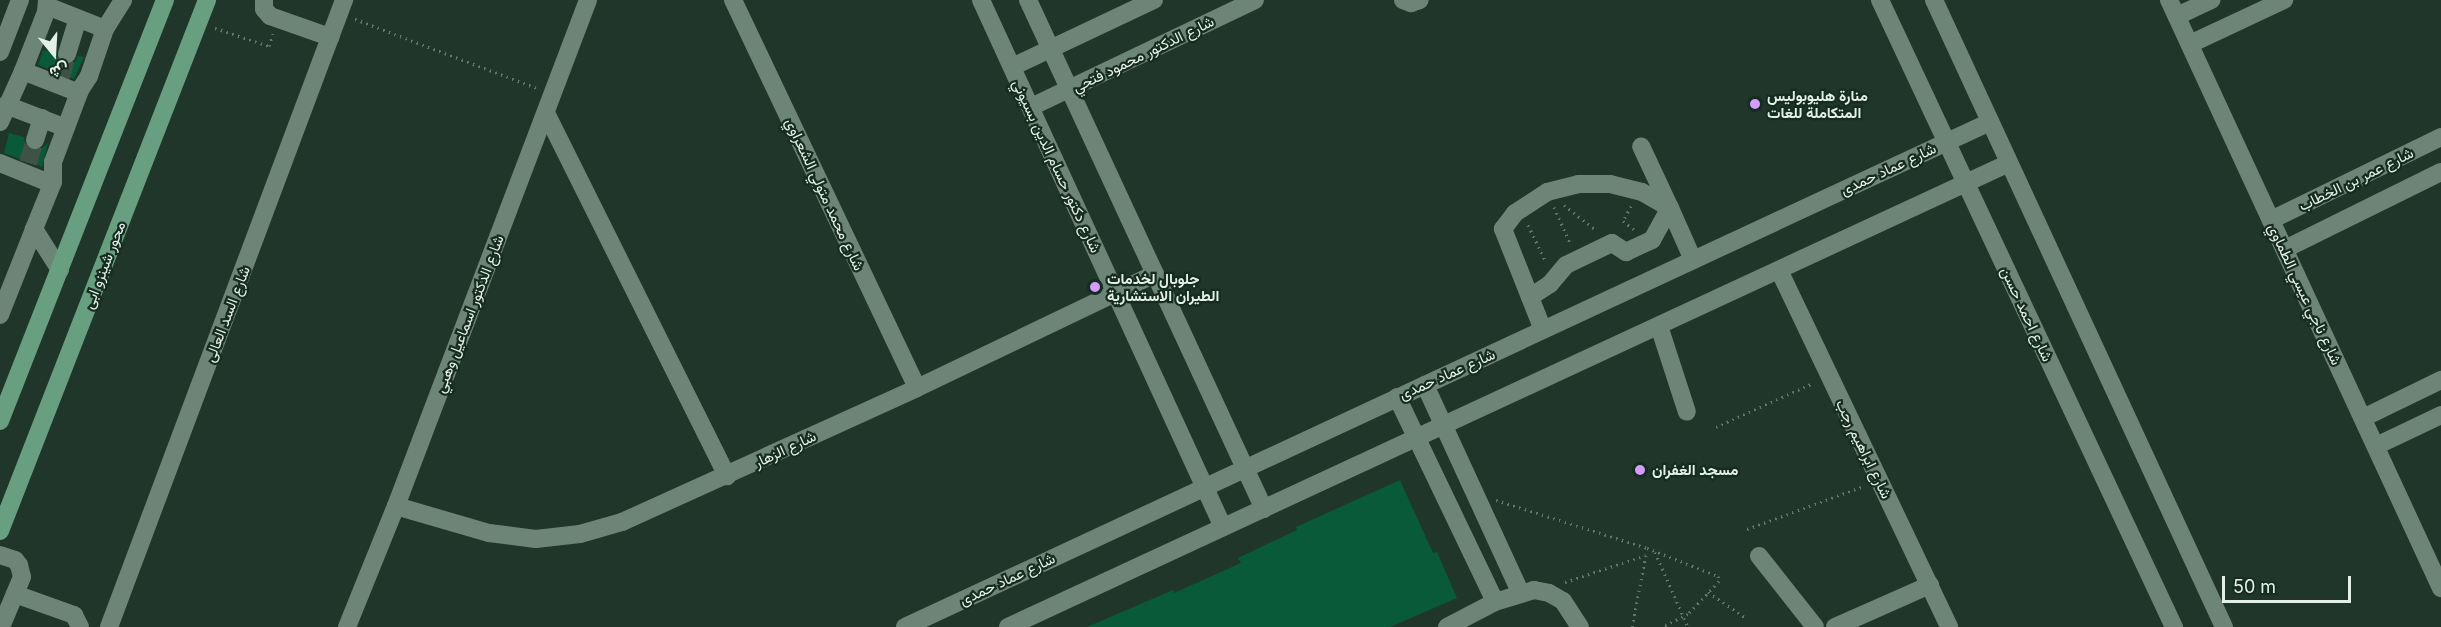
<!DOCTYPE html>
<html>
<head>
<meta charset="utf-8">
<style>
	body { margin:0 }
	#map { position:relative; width:2441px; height:627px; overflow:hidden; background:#21362a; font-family:Inter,Vazirmatn,sans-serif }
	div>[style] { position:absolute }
	.building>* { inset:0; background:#085a39 }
	.minor-tunnel>* { height:18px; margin-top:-9px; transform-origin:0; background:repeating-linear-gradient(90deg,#3e5246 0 18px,transparent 0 27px) }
	.path>* { height:3px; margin-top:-1.5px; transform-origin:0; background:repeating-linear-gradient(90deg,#63766b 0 1.5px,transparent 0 6px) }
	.minor>* { height:18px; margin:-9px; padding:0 9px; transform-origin:9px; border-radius:9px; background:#6d8577 }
	.major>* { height:18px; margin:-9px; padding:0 9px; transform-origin:9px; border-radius:9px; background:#689f81 }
	.dots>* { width:16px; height:16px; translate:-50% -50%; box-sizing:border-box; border:3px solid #172c20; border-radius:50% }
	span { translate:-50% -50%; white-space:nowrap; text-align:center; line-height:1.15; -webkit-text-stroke:4.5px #172c20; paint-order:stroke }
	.street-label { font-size:15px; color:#e3f0e8 }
	.poi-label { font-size:15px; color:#e3f0e8; font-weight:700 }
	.left { translate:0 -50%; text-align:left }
	.north { position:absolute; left:24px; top:24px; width:60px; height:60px; -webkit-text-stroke:4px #172c20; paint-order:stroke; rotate:162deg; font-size:16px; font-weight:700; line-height:24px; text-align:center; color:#e3f0e8 }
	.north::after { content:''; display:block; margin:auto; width:21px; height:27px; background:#e3f0e8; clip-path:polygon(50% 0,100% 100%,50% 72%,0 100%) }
	.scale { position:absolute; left:2222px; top:576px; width:129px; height:27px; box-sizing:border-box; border:3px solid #e3f0e8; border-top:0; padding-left:8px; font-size:18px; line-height:21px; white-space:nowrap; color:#e3f0e8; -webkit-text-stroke:4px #172c20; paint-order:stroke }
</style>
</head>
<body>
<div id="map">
	<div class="building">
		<div style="clip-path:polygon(43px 50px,56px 52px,58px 61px,64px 65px,74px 63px,78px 56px,84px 57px,74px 79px,38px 65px)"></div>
		<div style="clip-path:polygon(9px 133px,24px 137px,26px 147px,32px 151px,38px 151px,48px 143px,42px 167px,4px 153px)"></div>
		<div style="clip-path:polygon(1400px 480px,1433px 553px,1437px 552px,1457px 598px,1390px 627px,1087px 627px,1173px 590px,1174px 593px,1241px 563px,1238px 558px,1297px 530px,1296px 527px)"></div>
	</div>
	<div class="minor-tunnel">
		<div style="left:61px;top:77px;width:24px;rotate:-75deg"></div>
		<div style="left:28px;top:163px;width:24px;rotate:-73deg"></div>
	</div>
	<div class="path">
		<div style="left:355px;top:19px;width:195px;rotate:20.8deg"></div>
		<div style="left:215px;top:28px;width:57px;rotate:18.4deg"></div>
		<div style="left:269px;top:46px;width:13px;rotate:-72deg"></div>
		<div style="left:1564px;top:205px;width:41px;rotate:38deg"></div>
		<div style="left:1631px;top:206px;width:17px;rotate:118deg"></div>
		<div style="left:1623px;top:221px;width:15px;rotate:37deg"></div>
		<div style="left:1554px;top:207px;width:42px;rotate:65.9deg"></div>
		<div style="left:1528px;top:225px;width:41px;rotate:64.1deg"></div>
		<div style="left:1716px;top:427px;width:107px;rotate:-24.4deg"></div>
		<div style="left:1496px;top:500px;width:158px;rotate:17.6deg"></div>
		<div style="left:1647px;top:548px;width:76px;rotate:21.5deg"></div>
		<div style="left:1718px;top:576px;width:5px;rotate:79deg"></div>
		<div style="left:1719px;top:581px;width:45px;rotate:133.2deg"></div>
		<div style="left:1688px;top:614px;width:30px;rotate:154deg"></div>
		<div style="left:1747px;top:529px;width:125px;rotate:-20.2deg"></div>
		<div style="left:1655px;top:552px;width:82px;rotate:66.3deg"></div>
		<div style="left:1565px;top:582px;width:85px;rotate:-18.4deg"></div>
		<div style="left:1708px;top:592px;width:46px;rotate:34.4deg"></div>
		<div style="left:1632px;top:627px;width:73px;rotate:-79deg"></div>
	</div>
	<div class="minor">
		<div style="left:264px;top:0;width:9px;rotate:90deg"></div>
		<div style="left:264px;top:9px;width:9px;rotate:49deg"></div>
		<div style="left:270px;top:16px;width:64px;rotate:19.3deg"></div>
		<div style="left:733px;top:0;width:429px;rotate:64.6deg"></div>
		<div style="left:981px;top:0;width:580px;rotate:65.34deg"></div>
		<div style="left:1028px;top:0;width:561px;rotate:65.13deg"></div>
		<div style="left:1403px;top:0;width:9px;rotate:21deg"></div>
		<div style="left:1411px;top:3px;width:9px;rotate:-18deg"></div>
		<div style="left:1880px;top:0;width:693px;rotate:64.88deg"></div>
		<div style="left:1934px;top:0;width:691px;rotate:65.18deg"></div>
		<div style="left:2169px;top:0;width:648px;rotate:65.18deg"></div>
		<div style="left:47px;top:6px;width:62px;rotate:21.6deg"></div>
		<div style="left:2177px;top:16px;width:38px;rotate:-25deg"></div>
		<div style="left:2190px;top:44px;width:104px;rotate:-25.1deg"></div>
		<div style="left:0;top:52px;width:56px;rotate:-69deg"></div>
		<div style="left:67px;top:54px;width:37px;rotate:-73deg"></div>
		<div style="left:1012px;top:67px;width:157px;rotate:-25.3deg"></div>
		<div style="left:23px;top:71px;width:60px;rotate:21.4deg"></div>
		<div style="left:6px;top:105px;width:64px;rotate:21deg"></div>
		<div style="left:1031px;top:107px;width:248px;rotate:-25.5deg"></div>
		<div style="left:546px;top:113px;width:406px;rotate:63.5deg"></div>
		<div style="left:0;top:122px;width:56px;rotate:-65.7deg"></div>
		<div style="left:23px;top:71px;width:63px;rotate:-68.7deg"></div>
		<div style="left:46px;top:12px;width:12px;rotate:-85deg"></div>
		<div style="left:35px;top:140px;width:23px;rotate:-72deg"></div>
		<div style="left:0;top:163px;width:56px;rotate:22deg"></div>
		<div style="left:2271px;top:220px;width:189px;rotate:-26deg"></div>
		<div style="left:2285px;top:249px;width:174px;rotate:-26.3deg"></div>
		<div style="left:60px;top:270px;width:49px;rotate:-122.4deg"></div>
		<div style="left:34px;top:229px;width:51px;rotate:-68deg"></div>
		<div style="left:53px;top:182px;width:20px;rotate:-90deg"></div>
		<div style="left:53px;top:162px;width:77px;rotate:-69.4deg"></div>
		<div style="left:80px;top:90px;width:17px;rotate:-57deg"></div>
		<div style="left:89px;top:76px;width:50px;rotate:-71.2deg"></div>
		<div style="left:105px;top:29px;width:34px;rotate:-58deg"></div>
		<div style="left:1779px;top:270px;width:395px;rotate:64.5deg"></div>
		<div style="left:1530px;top:297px;width:24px;rotate:-33deg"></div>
		<div style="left:1550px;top:284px;width:25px;rotate:-50deg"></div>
		<div style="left:1566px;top:265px;width:51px;rotate:-25.6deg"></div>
		<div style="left:1612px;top:243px;width:17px;rotate:33deg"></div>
		<div style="left:1626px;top:252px;width:29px;rotate:-25deg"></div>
		<div style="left:1652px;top:240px;width:37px;rotate:-61deg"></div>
		<div style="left:1670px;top:208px;width:68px;rotate:-115.1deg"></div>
		<div style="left:0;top:315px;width:92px;rotate:-68.4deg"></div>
		<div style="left:1659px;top:326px;width:90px;rotate:72deg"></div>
		<div style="left:1543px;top:330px;width:109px;rotate:-111.6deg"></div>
		<div style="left:1503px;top:229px;width:20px;rotate:-53deg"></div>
		<div style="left:1515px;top:213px;width:38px;rotate:-33deg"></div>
		<div style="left:1547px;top:192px;width:32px;rotate:-14deg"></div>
		<div style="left:1578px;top:184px;width:32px"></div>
		<div style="left:1610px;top:184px;width:33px;rotate:14deg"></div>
		<div style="left:1642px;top:192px;width:32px;rotate:30deg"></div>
		<div style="left:1670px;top:208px;width:57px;rotate:66.1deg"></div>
		<div style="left:1425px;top:385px;width:228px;rotate:65.3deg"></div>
		<div style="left:1397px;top:397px;width:227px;rotate:64.4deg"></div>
		<div style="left:2363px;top:418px;width:87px;rotate:-26deg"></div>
		<div style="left:2376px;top:446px;width:72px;rotate:-25.5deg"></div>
		<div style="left:396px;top:506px;width:97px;rotate:16.2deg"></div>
		<div style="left:489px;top:533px;width:47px;rotate:7.3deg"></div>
		<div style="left:536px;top:539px;width:44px;rotate:-6.5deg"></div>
		<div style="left:580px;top:534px;width:44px;rotate:-15.9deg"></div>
		<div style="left:622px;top:522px;width:324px;rotate:-24.4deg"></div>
		<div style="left:917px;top:388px;width:264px;rotate:-25.6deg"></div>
		<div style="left:0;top:555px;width:16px;rotate:18deg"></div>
		<div style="left:15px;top:560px;width:6px;rotate:51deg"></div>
		<div style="left:19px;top:565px;width:12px;rotate:76deg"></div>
		<div style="left:22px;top:577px;width:54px;rotate:112.8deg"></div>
		<div style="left:1759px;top:556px;width:90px;rotate:51.7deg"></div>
		<div style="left:15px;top:594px;width:63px;rotate:19.6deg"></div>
		<div style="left:74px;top:615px;width:13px;rotate:63deg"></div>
		<div style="left:109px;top:627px;width:670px;rotate:-69.45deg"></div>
		<div style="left:347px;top:627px;width:131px;rotate:-68deg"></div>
		<div style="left:396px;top:506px;width:541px;rotate:-69.22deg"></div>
		<div style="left:905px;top:627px;width:1197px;rotate:-24.96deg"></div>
		<div style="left:1008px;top:627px;width:1103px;rotate:-24.87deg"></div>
		<div style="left:1447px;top:627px;width:54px;rotate:-27.5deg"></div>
		<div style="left:1495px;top:602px;width:41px;rotate:-17.1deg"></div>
		<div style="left:1534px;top:590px;width:15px;rotate:11deg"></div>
		<div style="left:1549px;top:593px;width:16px;rotate:30deg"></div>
		<div style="left:1563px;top:601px;width:31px;rotate:57deg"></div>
		<div style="left:1835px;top:627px;width:104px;rotate:-23.9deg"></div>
	</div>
	<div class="major">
		<div style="left:0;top:421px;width:452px;rotate:-68.6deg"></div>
		<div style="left:0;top:531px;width:570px;rotate:-68.7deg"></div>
	</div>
	<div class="dots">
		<div style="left:1755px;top:104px;background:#d49cfb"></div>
		<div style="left:1095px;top:287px;background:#d49cfb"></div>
		<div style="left:1640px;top:470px;background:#d49cfb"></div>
	</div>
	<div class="street-label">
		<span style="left:1143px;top:54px;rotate:-26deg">شارع الدكتور محمود فتحي</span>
		<span style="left:1057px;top:166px;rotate:65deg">شارع دكتور حسام الدين بسيوني</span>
		<span style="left:1888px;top:169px;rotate:-25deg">شارع عماد حمدى</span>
		<span style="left:2356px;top:179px;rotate:-26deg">شارع عمر بن الخطاب</span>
		<span style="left:825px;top:194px;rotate:65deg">شارع محمد متولي الشعراوي</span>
		<span style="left:104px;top:265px;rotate:-69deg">محور شينزو ابى</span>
		<span style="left:2305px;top:294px;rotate:65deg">شارع ناجي عيسي الطماوي</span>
		<span style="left:227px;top:314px;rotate:-69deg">شارع السد العالى</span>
		<span style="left:469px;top:314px;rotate:-69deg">شارع الدكتور اسماعيل وهبي</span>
		<span style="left:2027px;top:314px;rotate:65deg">شارع احمد حسن</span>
		<span style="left:1447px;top:374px;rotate:-24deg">شارع عماد حمدى</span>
		<span style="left:785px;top:449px;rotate:-25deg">شارع الزهار</span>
		<span style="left:1864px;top:449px;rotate:64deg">شارع ابراهيم رجب</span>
		<span style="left:1007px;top:579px;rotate:-25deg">شارع عماد حمدى</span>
	</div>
	<div class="poi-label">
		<span class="left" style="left:1767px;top:104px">منارة هليوبوليس<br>المتكاملة للغات</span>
		<span class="left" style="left:1107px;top:287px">جلوبال لخدمات<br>الطيران الاستشارية</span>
		<span class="left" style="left:1652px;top:470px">مسجد الغفران</span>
	</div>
	<div class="north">ش</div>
	<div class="scale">50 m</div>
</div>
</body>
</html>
